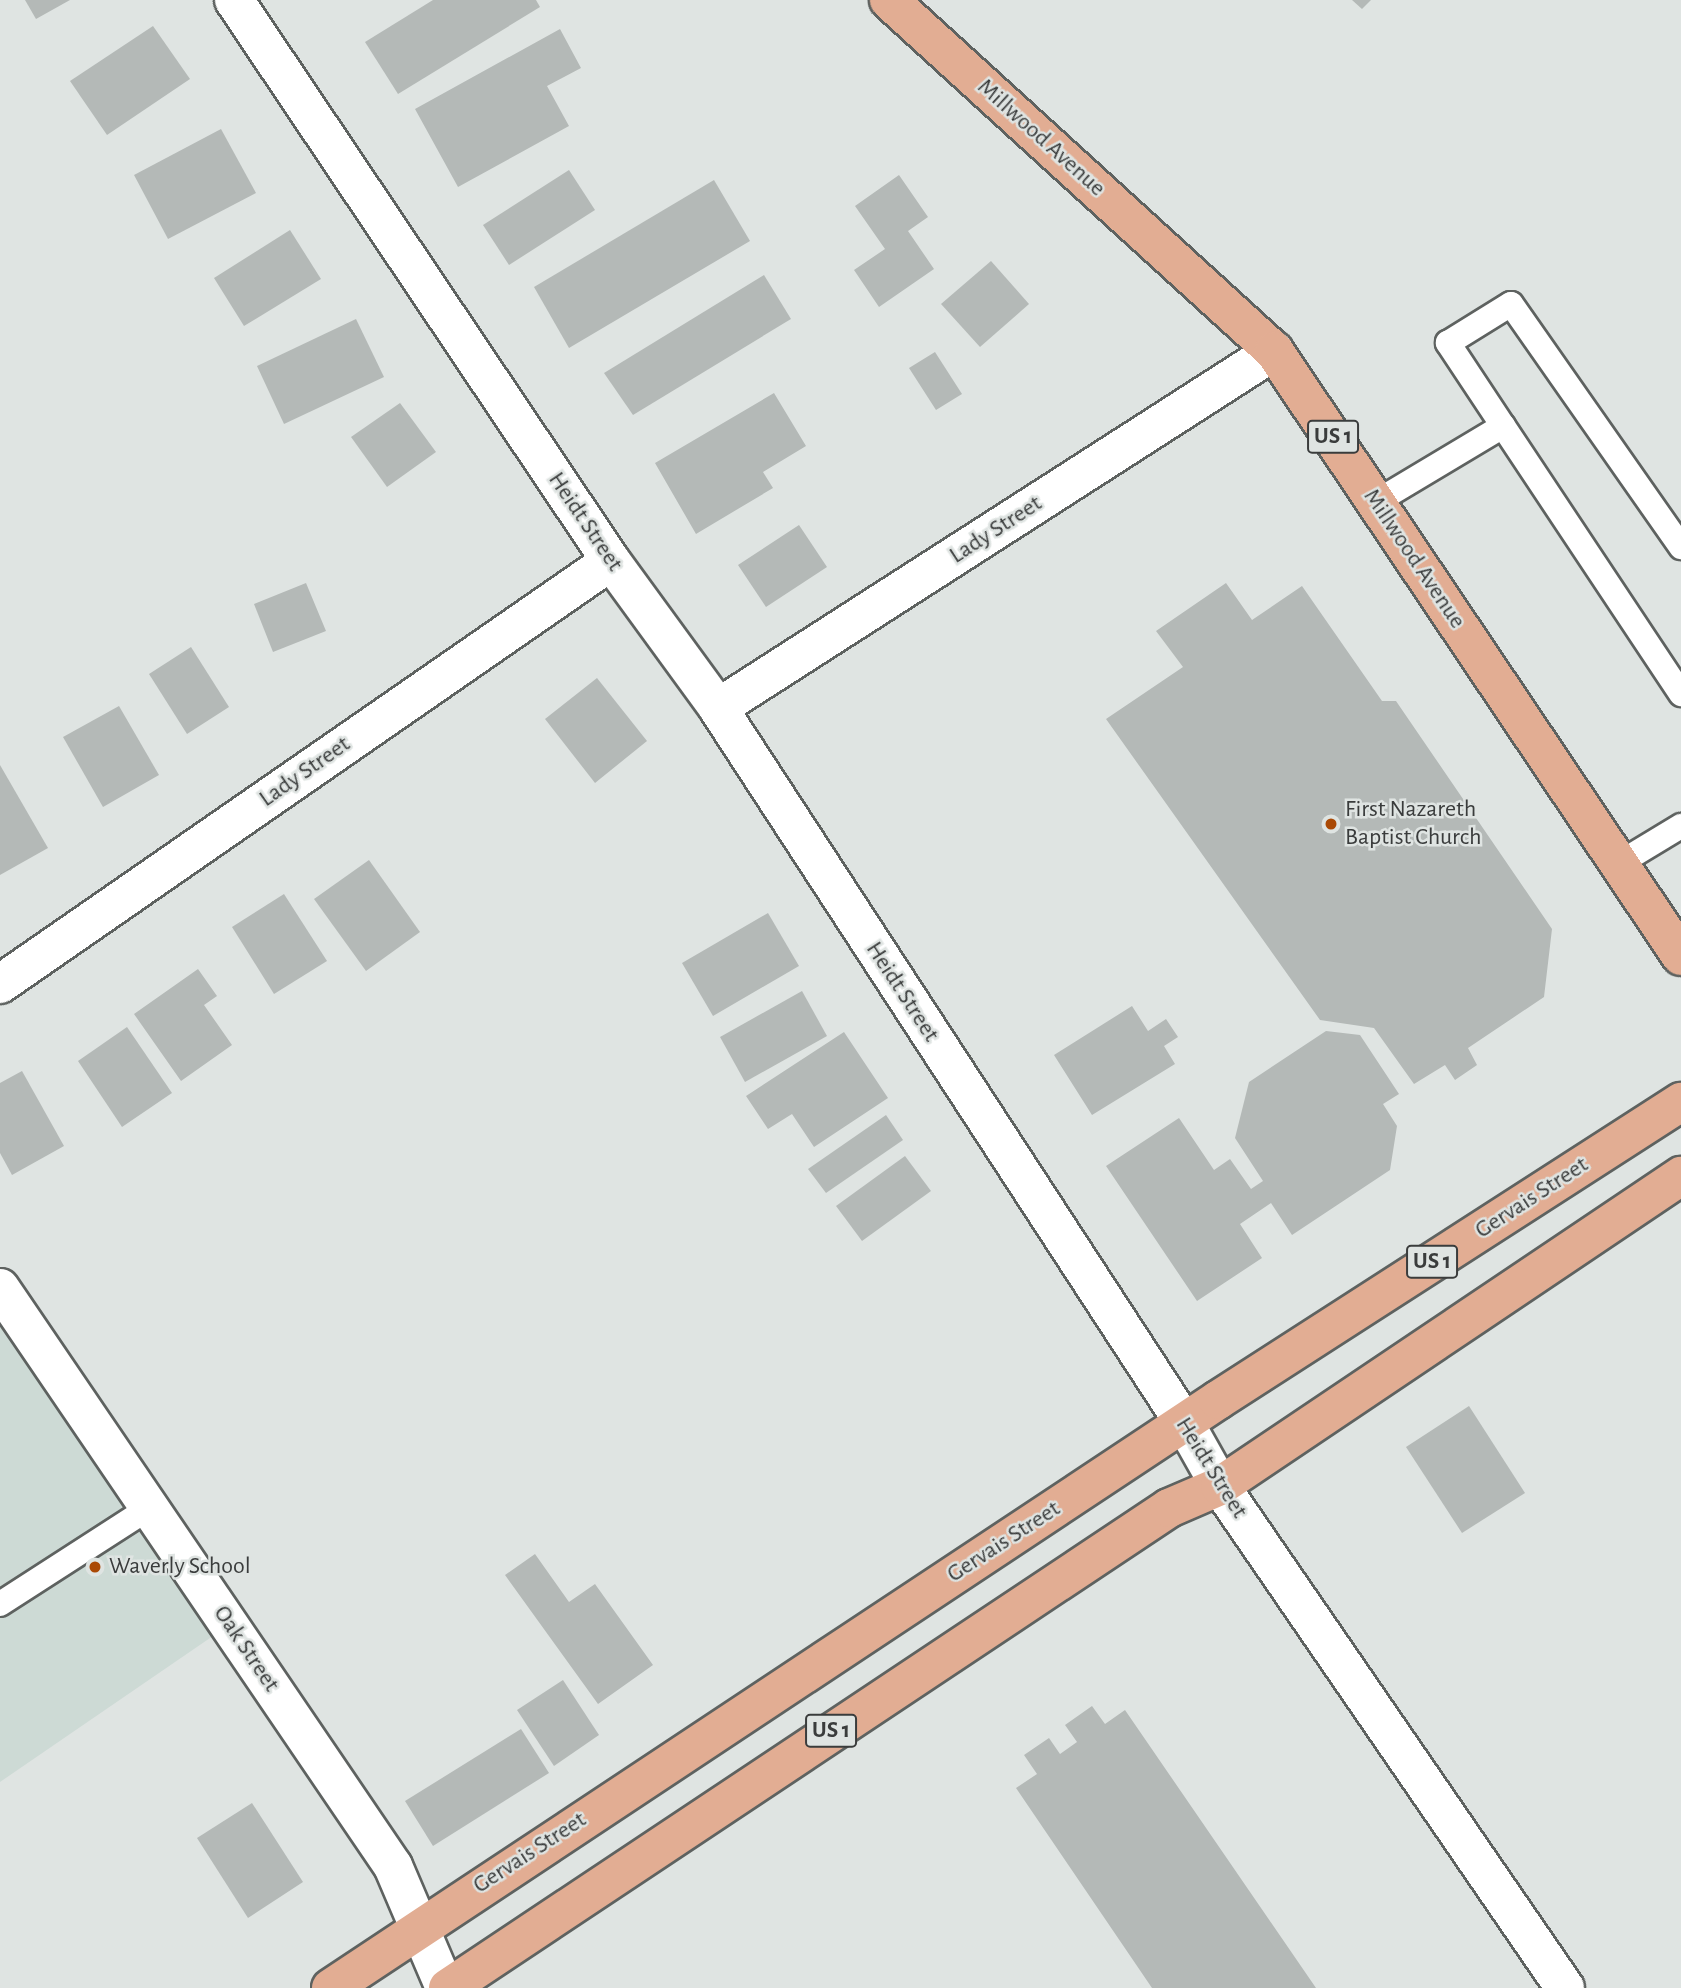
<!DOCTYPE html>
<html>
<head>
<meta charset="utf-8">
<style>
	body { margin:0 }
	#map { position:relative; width:1681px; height:1988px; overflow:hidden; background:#dfe4e2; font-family:"Alegreya Sans",sans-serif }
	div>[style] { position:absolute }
	.built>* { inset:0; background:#cddad5 }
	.building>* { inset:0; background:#b4b9b7 }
	.roads { filter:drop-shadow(2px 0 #5e6260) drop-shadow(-2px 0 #5e6260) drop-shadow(0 2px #5e6260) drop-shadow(0 -2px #5e6260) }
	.lane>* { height:24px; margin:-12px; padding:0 12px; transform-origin:12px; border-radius:12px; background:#fff }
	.street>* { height:38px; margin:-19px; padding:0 19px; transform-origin:19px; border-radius:19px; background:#fff }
	.primary>* { height:38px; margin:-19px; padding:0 19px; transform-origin:19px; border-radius:19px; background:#e2ad93 }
	.dots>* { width:19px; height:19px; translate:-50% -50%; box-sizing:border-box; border:4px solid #dfe4e2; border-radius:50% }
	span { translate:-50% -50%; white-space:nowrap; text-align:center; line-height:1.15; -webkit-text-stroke:5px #dfe4e2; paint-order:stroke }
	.shield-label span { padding:2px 5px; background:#dfe4e2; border:2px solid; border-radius:5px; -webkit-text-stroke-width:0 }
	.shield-label { font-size:23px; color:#3a3c3c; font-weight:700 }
	.street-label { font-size:24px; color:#3a3c3c }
	.poi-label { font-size:24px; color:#3a3c3c }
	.left { translate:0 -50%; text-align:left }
</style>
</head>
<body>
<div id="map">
	<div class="built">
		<div style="clip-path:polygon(0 1288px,229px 1625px,0 1782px)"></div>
	</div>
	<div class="building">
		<div style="clip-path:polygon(25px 0,70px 0,36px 19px)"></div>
		<div style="clip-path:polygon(433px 0,536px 0,540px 7px,398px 94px,365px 42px)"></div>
		<div style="clip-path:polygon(1352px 0,1371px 0,1362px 9px)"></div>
		<div style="clip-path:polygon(153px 26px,190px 79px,107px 135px,70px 81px)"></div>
		<div style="clip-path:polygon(560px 29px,581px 68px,547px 86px,569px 126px,458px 187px,415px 109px)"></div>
		<div style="clip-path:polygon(221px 129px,256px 193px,168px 239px,134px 175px)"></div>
		<div style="clip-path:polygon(569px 170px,595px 210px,509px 265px,483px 225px)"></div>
		<div style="clip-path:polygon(899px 175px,928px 217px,908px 231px,934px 269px,879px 307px,854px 270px,885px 249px,855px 206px)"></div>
		<div style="clip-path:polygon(714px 180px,750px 241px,569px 348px,534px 287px)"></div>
		<div style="clip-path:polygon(290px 230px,321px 279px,244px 326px,214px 278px)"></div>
		<div style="clip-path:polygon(991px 261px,1029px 304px,980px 347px,941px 304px)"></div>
		<div style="clip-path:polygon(764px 275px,791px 319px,633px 415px,604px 373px)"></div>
		<div style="clip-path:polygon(356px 319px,384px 377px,284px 424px,257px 366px)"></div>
		<div style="clip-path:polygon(935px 352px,962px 394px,936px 410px,909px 368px)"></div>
		<div style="clip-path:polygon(774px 393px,806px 446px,763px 472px,773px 488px,696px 534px,655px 463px)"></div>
		<div style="clip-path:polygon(400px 403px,436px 452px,387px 487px,351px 437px)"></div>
		<div style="clip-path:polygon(799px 525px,827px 567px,766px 607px,738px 565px)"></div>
		<div style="clip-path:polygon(306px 583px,326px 631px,273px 652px,254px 604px)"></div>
		<div style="clip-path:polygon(1226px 583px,1252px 620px,1302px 586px,1382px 701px,1396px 701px,1552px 929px,1544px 997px,1468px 1048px,1477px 1065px,1455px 1080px,1445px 1065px,1414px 1084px,1374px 1028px,1320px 1020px,1106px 719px,1183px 667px,1156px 631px)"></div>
		<div style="clip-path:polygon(191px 647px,229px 707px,187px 734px,149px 674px)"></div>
		<div style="clip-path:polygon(597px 678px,647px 741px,595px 783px,545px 719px)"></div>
		<div style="clip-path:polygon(119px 706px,159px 775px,103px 807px,63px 737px)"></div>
		<div style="clip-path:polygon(0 765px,48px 848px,0 875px)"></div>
		<div style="clip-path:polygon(369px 860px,420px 932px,366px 971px,314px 899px)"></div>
		<div style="clip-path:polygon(284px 894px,327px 961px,274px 994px,232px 927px)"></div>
		<div style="clip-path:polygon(768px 913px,799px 966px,713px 1016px,682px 963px)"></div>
		<div style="clip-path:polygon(198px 969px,217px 996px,204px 1005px,232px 1045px,181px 1081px,134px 1014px)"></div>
		<div style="clip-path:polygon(802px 991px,827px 1036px,745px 1082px,720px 1037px)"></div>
		<div style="clip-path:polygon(1132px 1006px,1148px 1031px,1166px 1019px,1178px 1037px,1164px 1046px,1175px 1064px,1092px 1115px,1054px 1055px)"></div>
		<div style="clip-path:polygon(127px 1027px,172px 1093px,122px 1127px,78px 1061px)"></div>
		<div style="clip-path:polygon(1326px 1031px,1360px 1035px,1399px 1094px,1383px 1104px,1397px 1126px,1390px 1170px,1292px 1235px,1271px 1203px,1240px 1224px,1262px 1258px,1197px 1301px,1106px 1166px,1179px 1118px,1214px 1170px,1230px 1159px,1251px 1189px,1263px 1181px,1235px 1138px,1249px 1082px)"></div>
		<div style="clip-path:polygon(844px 1032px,888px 1098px,814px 1147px,792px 1114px,768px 1129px,746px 1096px)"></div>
		<div style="clip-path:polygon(22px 1071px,64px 1146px,12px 1175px,0 1153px,0 1083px)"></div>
		<div style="clip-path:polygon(886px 1115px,903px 1140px,826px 1193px,808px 1169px)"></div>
		<div style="clip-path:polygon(905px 1156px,931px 1191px,862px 1241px,836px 1206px)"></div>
		<div style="clip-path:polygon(1469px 1406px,1525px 1493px,1462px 1533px,1406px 1447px)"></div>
		<div style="clip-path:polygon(535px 1554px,569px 1602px,595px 1584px,653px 1665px,598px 1704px,505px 1575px)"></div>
		<div style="clip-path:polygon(563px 1680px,599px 1735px,554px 1766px,517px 1710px)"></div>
		<div style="clip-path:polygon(1092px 1706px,1105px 1724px,1125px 1710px,1316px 1988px,1152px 1988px,1016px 1788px,1037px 1774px,1024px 1755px,1049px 1738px,1060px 1754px,1077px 1742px,1065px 1725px)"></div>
		<div style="clip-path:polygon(521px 1729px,549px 1773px,433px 1846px,405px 1801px)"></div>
		<div style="clip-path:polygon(252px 1803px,303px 1882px,248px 1918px,197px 1838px)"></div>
	</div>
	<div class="roads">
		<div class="lane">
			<div style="left:1503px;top:426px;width:100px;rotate:-123.5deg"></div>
			<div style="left:1448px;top:343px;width:74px;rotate:-31.8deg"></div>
			<div style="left:1511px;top:304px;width:297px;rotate:55deg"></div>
			<div style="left:1376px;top:502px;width:148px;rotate:-30.9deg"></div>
			<div style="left:1503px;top:426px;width:322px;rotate:56.4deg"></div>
			<div style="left:1618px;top:864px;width:74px;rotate:-31.1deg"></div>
			<div style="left:0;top:1604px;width:177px;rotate:-32.8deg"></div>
		</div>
		<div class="street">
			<div style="left:234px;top:0;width:676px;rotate:56.1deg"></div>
			<div style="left:611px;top:561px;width:182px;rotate:53.9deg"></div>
			<div style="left:718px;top:708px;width:855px;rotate:56.89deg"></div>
			<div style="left:1185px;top:1424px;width:71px;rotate:60.6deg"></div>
			<div style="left:1220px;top:1486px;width:609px;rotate:55.5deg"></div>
			<div style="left:718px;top:708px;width:661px;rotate:-32.7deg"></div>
			<div style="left:0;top:984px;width:743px;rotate:-34.7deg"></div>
			<div style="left:0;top:1288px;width:699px;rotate:55.79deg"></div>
			<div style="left:393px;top:1866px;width:133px;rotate:66.9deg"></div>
		</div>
		<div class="primary">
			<div style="left:889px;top:0;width:521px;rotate:42.36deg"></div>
			<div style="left:1274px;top:351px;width:729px;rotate:56.07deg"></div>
			<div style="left:331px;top:1988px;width:1064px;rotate:-33.54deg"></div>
			<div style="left:1218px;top:1400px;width:551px;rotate:-32.77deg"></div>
			<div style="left:448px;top:1988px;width:866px;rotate:-33.65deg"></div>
			<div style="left:1169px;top:1508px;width:56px;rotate:-23.3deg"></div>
			<div style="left:1220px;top:1486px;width:556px;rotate:-33.92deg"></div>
		</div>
	</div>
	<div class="dots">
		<div style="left:1331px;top:824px;background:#aa4905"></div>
		<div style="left:95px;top:1567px;background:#aa4905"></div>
	</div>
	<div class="shield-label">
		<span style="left:1333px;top:437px">US 1</span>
		<span style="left:1432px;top:1262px">US 1</span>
		<span style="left:831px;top:1731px">US 1</span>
	</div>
	<div class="street-label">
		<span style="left:1041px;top:138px;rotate:42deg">Millwood Avenue</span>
		<span style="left:585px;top:522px;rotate:56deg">Heidt Street</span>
		<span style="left:996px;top:530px;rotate:-33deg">Lady Street</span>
		<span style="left:1414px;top:559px;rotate:56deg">Millwood Avenue</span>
		<span style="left:305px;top:772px;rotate:-35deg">Lady Street</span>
		<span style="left:902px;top:992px;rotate:57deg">Heidt Street</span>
		<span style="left:1532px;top:1198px;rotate:-33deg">Gervais Street</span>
		<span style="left:1211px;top:1468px;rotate:58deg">Heidt Street</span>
		<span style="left:1004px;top:1542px;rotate:-33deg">Gervais Street</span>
		<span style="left:246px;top:1649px;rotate:56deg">Oak Street</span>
		<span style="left:530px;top:1853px;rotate:-33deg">Gervais Street</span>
	</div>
	<div class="poi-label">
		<span class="left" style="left:1345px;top:824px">First Nazareth<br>Baptist Church</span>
		<span class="left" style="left:109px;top:1567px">Waverly School</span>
	</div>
</div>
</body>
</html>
